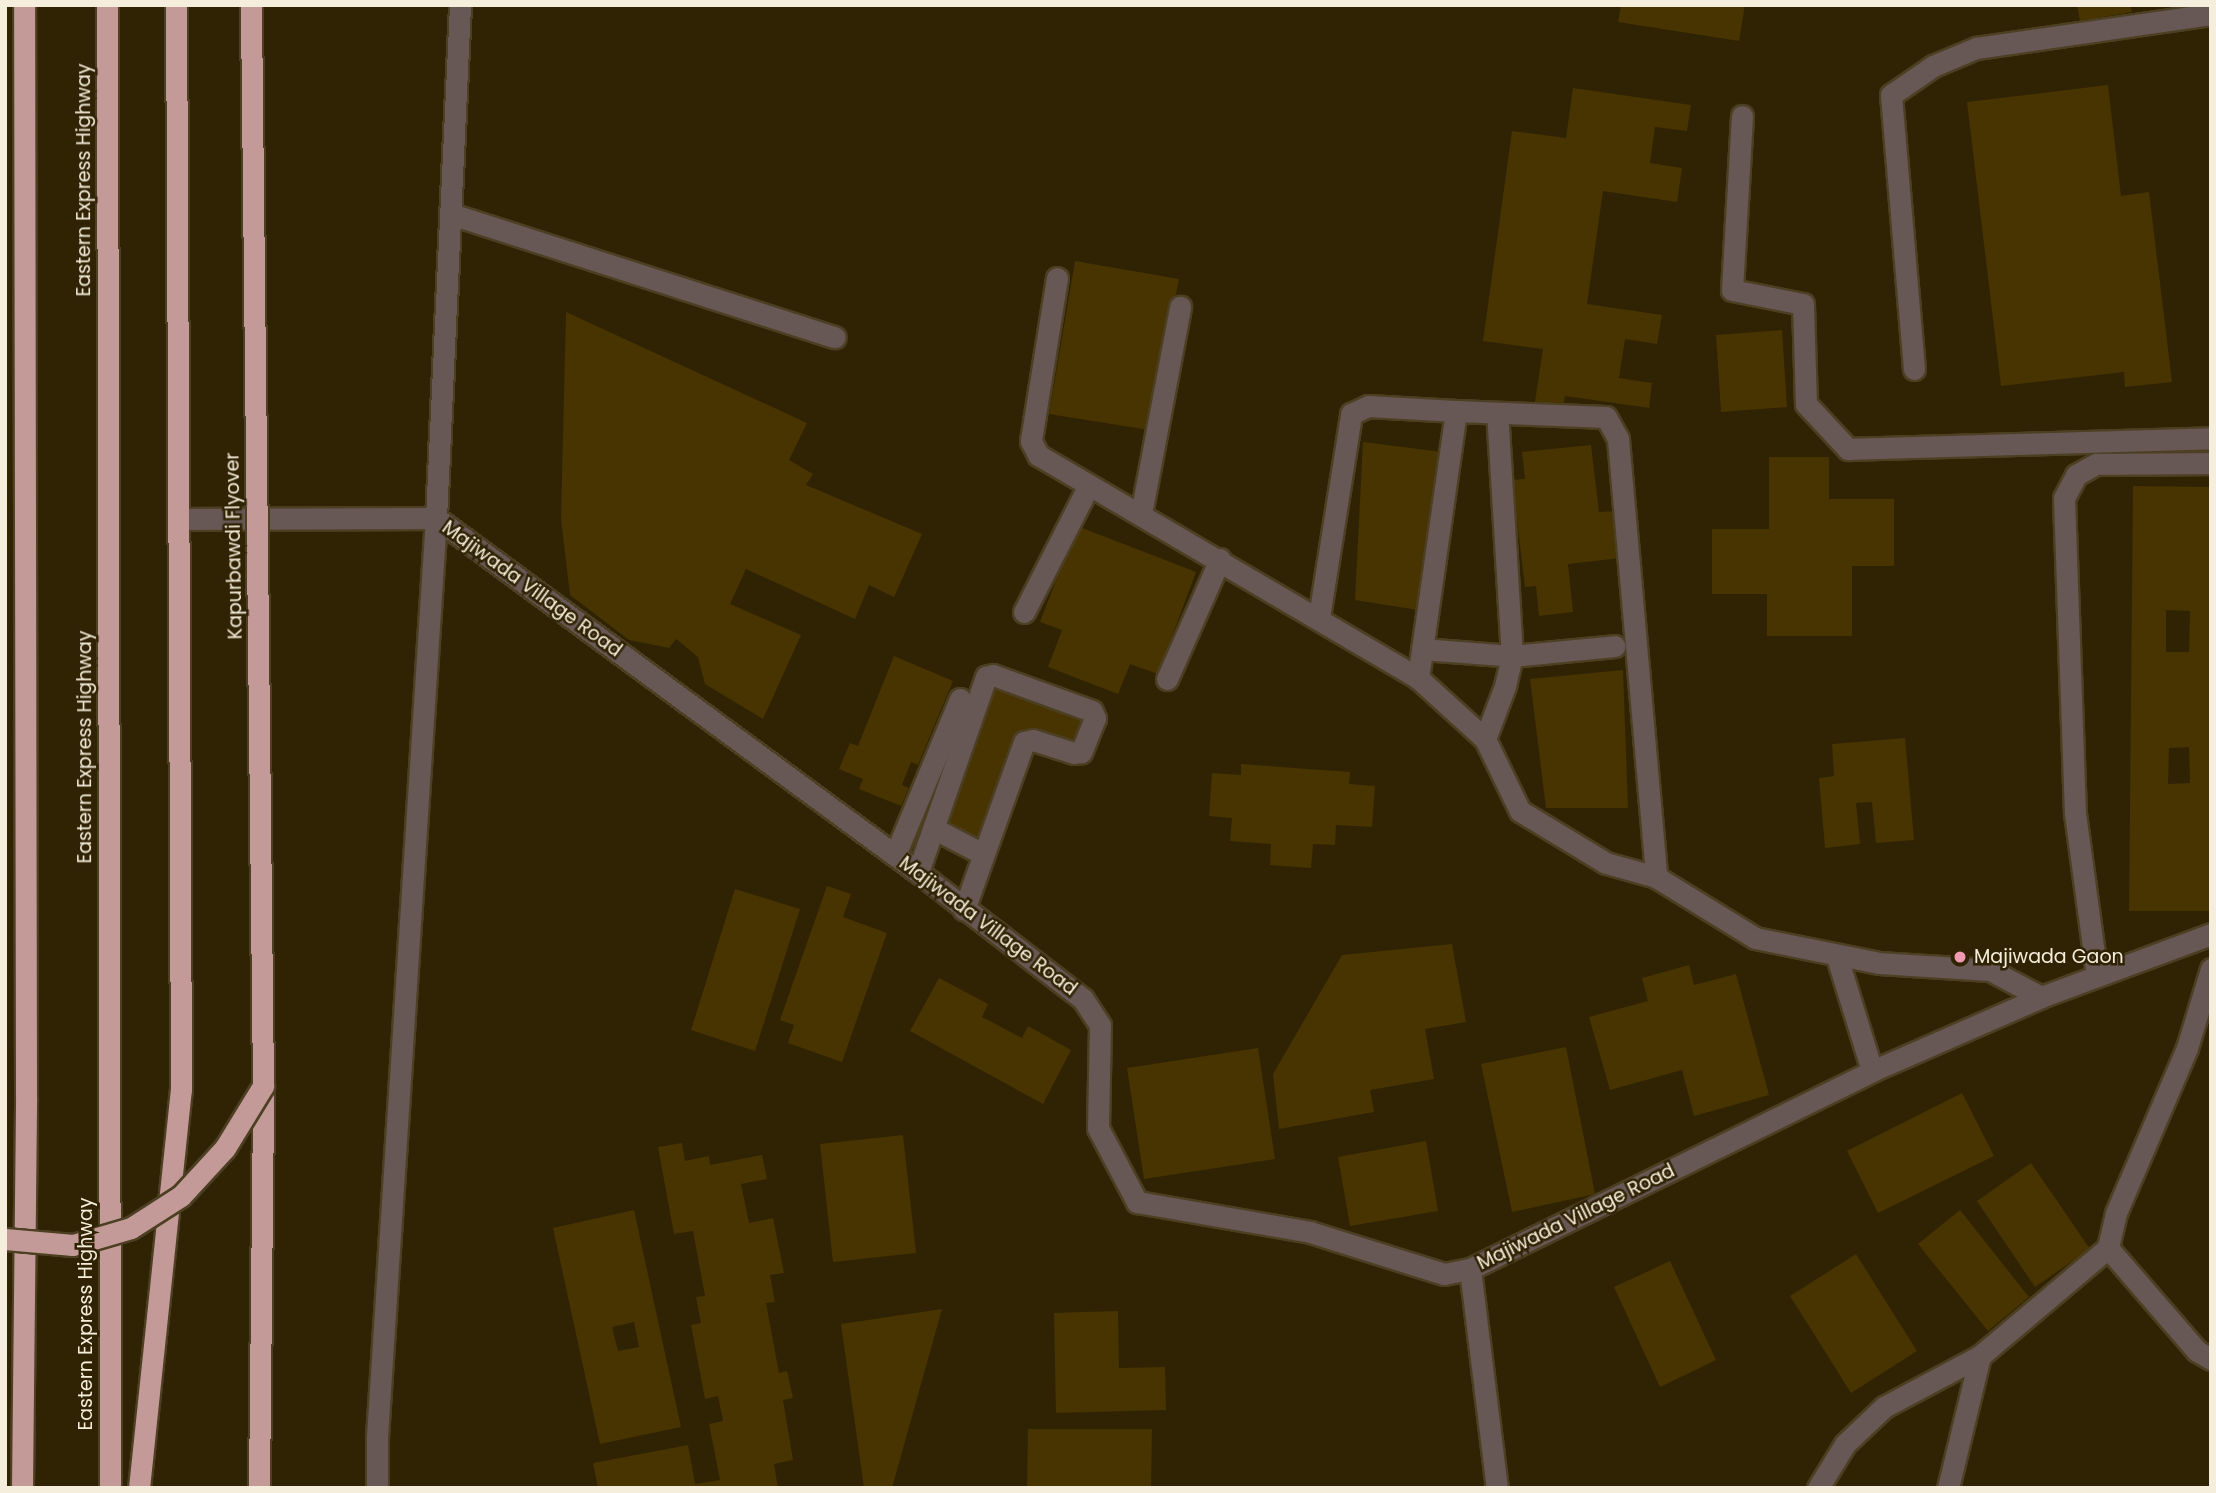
<!DOCTYPE html>
<html>
<head>
<meta charset="utf-8">
<style>
	body { margin:0 }
	#map { position:relative; width:2216px; height:1493px; overflow:hidden; background:#302304; font-family:Poppins,sans-serif }
	div>[style] { position:absolute }
	.building>* { inset:0; background:#483400 }
	.roads { filter:drop-shadow(2px 0 #4c3f22) drop-shadow(-2px 0 #4c3f22) drop-shadow(0 2px #4c3f22) drop-shadow(0 -2px #4c3f22) }
	.minor>* { height:21px; margin:-10.5px; padding:0 10.5px; transform-origin:10.5px; border-radius:10.5px; background:#675755 }
	.highway>* { height:21px; margin:-10.5px; padding:0 10.5px; transform-origin:10.5px; border-radius:10.5px; background:#c39a98 }
	.bridges { filter:drop-shadow(2px 0 #4c3f22) drop-shadow(-2px 0 #4c3f22) drop-shadow(0 2px #4c3f22) drop-shadow(0 -2px #4c3f22) }
	.highway-bridge>* { height:21px; margin:-10.5px; padding:0 10.5px; transform-origin:10.5px; border-radius:10.5px; background:#c39a98 }
	.dots>* { width:19px; height:19px; translate:-50% -50%; box-sizing:border-box; border:4px solid #302304; border-radius:50% }
	span { translate:-50% -50%; white-space:nowrap; text-align:center; line-height:1.15; -webkit-text-stroke:5px #302304; paint-order:stroke }
	.street-label { font-size:19px; color:#f6eedc }
	.poi-label { font-size:19px; color:#f6eedc }
	.left { translate:0 -50%; text-align:left }
	.frame { position:absolute; inset:0; border:7px solid #f6eedc; pointer-events:none }
</style>
</head>
<body>
<div id="map">
	<div class="building">
		<div style="clip-path:polygon(1621px 5px,1745px 5px,1739px 41px,1618px 22px)"></div>
		<div style="clip-path:polygon(2077px 5px,2130px 5px,2132px 12px,2080px 21px)"></div>
		<div style="clip-path:polygon(2108px 85px,2121px 196px,2149px 192px,2172px 382px,2125px 387px,2124px 372px,2001px 386px,1967px 102px)"></div>
		<div style="clip-path:polygon(1573px 88px,1691px 105px,1687px 131px,1655px 127px,1650px 163px,1682px 168px,1677px 202px,1603px 191px,1587px 304px,1662px 315px,1657px 344px,1625px 339px,1619px 378px,1652px 383px,1649px 408px,1565px 396px,1562px 411px,1534px 408px,1543px 349px,1483px 341px,1512px 131px,1566px 138px)"></div>
		<div style="clip-path:polygon(1075px 261px,1179px 279px,1149px 430px,1049px 414px)"></div>
		<div style="clip-path:polygon(566px 312px,807px 423px,789px 460px,813px 474px,806px 485px,922px 534px,894px 597px,869px 585px,855px 619px,746px 569px,730px 604px,801px 635px,763px 719px,705px 684px,698px 657px,676px 639px,669px 648px,629px 640px,570px 595px,561px 519px)"></div>
		<div style="clip-path:polygon(1782px 330px,1787px 407px,1721px 412px,1716px 335px)"></div>
		<div style="clip-path:polygon(1363px 442px,1450px 453px,1418px 610px,1355px 600px)"></div>
		<div style="clip-path:polygon(1591px 445px,1599px 512px,1616px 511px,1621px 558px,1568px 564px,1573px 612px,1539px 616px,1536px 586px,1525px 587px,1512px 480px,1525px 479px,1522px 452px)"></div>
		<div style="clip-path:polygon(1769px 457px,1829px 457px,1829px 499px,1894px 499px,1894px 566px,1852px 566px,1852px 636px,1767px 636px,1767px 594px,1712px 594px,1712px 529px,1769px 529px)"></div>
		<div style="clip-path:polygon(evenodd,2133px 486px,2211px 487px,2211px 911px,2129px 911px,2133px 486px,2166px 610px,2190px 611px,2189px 652px,2166px 652px,2166px 610px,2133px 486px,2189px 747px,2190px 783px,2168px 784px,2169px 748px,2189px 747px)"></div>
		<div style="clip-path:polygon(1077px 526px,1196px 572px,1158px 674px,1130px 664px,1118px 694px,1048px 667px,1062px 630px,1040px 622px)"></div>
		<div style="clip-path:polygon(894px 656px,953px 681px,918px 765px,911px 762px,902px 785px,909px 788px,901px 806px,859px 789px,863px 779px,839px 769px,850px 743px,858px 746px)"></div>
		<div style="clip-path:polygon(1623px 670px,1628px 808px,1546px 808px,1530px 679px)"></div>
		<div style="clip-path:polygon(990px 680px,1091px 717px,1077px 749px,1025px 731px,980px 846px,938px 826px)"></div>
		<div style="clip-path:polygon(1905px 738px,1914px 840px,1876px 843px,1872px 802px,1856px 803px,1860px 844px,1825px 848px,1819px 778px,1834px 776px,1832px 744px)"></div>
		<div style="clip-path:polygon(1241px 764px,1350px 772px,1349px 784px,1375px 786px,1372px 827px,1336px 825px,1335px 845px,1313px 844px,1311px 868px,1270px 865px,1271px 844px,1230px 841px,1232px 818px,1209px 816px,1212px 773px,1241px 775px)"></div>
		<div style="clip-path:polygon(827px 886px,851px 894px,843px 917px,887px 933px,842px 1062px,788px 1043px,794px 1025px,780px 1020px)"></div>
		<div style="clip-path:polygon(735px 889px,800px 909px,755px 1051px,691px 1030px)"></div>
		<div style="clip-path:polygon(1452px 944px,1466px 1022px,1425px 1029px,1434px 1079px,1370px 1090px,1374px 1112px,1279px 1129px,1273px 1074px,1342px 955px)"></div>
		<div style="clip-path:polygon(1689px 965px,1694px 985px,1736px 974px,1769px 1095px,1694px 1116px,1682px 1070px,1610px 1090px,1589px 1017px,1648px 1001px,1642px 978px)"></div>
		<div style="clip-path:polygon(939px 978px,988px 1004px,982px 1017px,1022px 1038px,1028px 1026px,1071px 1050px,1043px 1104px,910px 1031px)"></div>
		<div style="clip-path:polygon(1566px 1047px,1595px 1194px,1512px 1212px,1481px 1064px)"></div>
		<div style="clip-path:polygon(1258px 1048px,1275px 1159px,1144px 1179px,1127px 1068px)"></div>
		<div style="clip-path:polygon(1962px 1093px,1994px 1156px,1878px 1213px,1847px 1151px)"></div>
		<div style="clip-path:polygon(903px 1135px,916px 1253px,833px 1262px,820px 1144px)"></div>
		<div style="clip-path:polygon(1426px 1141px,1438px 1211px,1350px 1226px,1338px 1157px)"></div>
		<div style="clip-path:polygon(682px 1143px,685px 1161px,709px 1156px,710px 1165px,762px 1155px,767px 1179px,741px 1184px,749px 1223px,773px 1218px,784px 1273px,770px 1275px,775px 1302px,766px 1303px,779px 1373px,787px 1371px,793px 1398px,783px 1400px,793px 1460px,774px 1464px,778px 1488px,598px 1488px,593px 1463px,688px 1445px,695px 1484px,720px 1480px,709px 1424px,723px 1421px,718px 1396px,705px 1399px,691px 1325px,701px 1323px,696px 1297px,705px 1296px,693px 1231px,674px 1234px,658px 1147px)"></div>
		<div style="clip-path:polygon(2031px 1163px,2090px 1249px,2035px 1287px,1977px 1201px)"></div>
		<div style="clip-path:polygon(evenodd,634px 1210px,681px 1427px,600px 1444px,553px 1228px,634px 1210px,634px 1322px,639px 1347px,618px 1351px,612px 1327px,634px 1322px)"></div>
		<div style="clip-path:polygon(1960px 1210px,2029px 1297px,1988px 1331px,1918px 1244px)"></div>
		<div style="clip-path:polygon(1856px 1254px,1917px 1351px,1851px 1393px,1790px 1296px)"></div>
		<div style="clip-path:polygon(1670px 1261px,1716px 1360px,1660px 1387px,1614px 1287px)"></div>
		<div style="clip-path:polygon(942px 1309px,892px 1488px,864px 1488px,841px 1324px)"></div>
		<div style="clip-path:polygon(1118px 1311px,1119px 1368px,1165px 1367px,1166px 1410px,1056px 1413px,1054px 1313px)"></div>
		<div style="clip-path:polygon(1028px 1429px,1152px 1429px,1151px 1488px,1027px 1488px)"></div>
	</div>
	<div class="roads">
		<div class="minor">
			<div style="left:1742px;top:116px;width:174px;rotate:93.3deg"></div>
			<div style="left:1732px;top:290px;width:72px;rotate:11.2deg"></div>
			<div style="left:1803px;top:304px;width:100px;rotate:88.3deg"></div>
			<div style="left:1806px;top:404px;width:62px;rotate:47deg"></div>
			<div style="left:1848px;top:449px;width:363px;rotate:-1.7deg"></div>
			<div style="left:451px;top:214px;width:403px;rotate:17.8deg"></div>
			<div style="left:1057px;top:278px;width:165px;rotate:99.1deg"></div>
			<div style="left:1031px;top:441px;width:16px;rotate:63deg"></div>
			<div style="left:1038px;top:455px;width:441px;rotate:30.4deg"></div>
			<div style="left:1418px;top:678px;width:91px;rotate:42.3deg"></div>
			<div style="left:1485px;top:739px;width:80px;rotate:64.1deg"></div>
			<div style="left:1520px;top:811px;width:100px;rotate:31.2deg"></div>
			<div style="left:1606px;top:863px;width:52px;rotate:15.6deg"></div>
			<div style="left:1656px;top:877px;width:116px;rotate:31.6deg"></div>
			<div style="left:1755px;top:938px;width:126px;rotate:11.4deg"></div>
			<div style="left:1879px;top:963px;width:111px;rotate:3.6deg"></div>
			<div style="left:1990px;top:970px;width:58px;rotate:27.9deg"></div>
			<div style="left:1914px;top:369px;width:275px;rotate:-94.8deg"></div>
			<div style="left:1891px;top:95px;width:51px;rotate:-34.6deg"></div>
			<div style="left:1933px;top:66px;width:47px;rotate:-22.7deg"></div>
			<div style="left:1976px;top:48px;width:237px;rotate:-8.2deg"></div>
			<div style="left:1456px;top:411px;width:150px;rotate:2.3deg"></div>
			<div style="left:1606px;top:417px;width:25px;rotate:61deg"></div>
			<div style="left:1618px;top:439px;width:440px;rotate:85deg"></div>
			<div style="left:1141px;top:514px;width:211px;rotate:-79.3deg"></div>
			<div style="left:436px;top:518px;width:598px;rotate:36.3deg"></div>
			<div style="left:918px;top:872px;width:208px;rotate:37.6deg"></div>
			<div style="left:1083px;top:999px;width:31px;rotate:57deg"></div>
			<div style="left:1100px;top:1025px;width:103px;rotate:91.1deg"></div>
			<div style="left:1098px;top:1128px;width:84px;rotate:62.2deg"></div>
			<div style="left:1137px;top:1202px;width:176px;rotate:9.8deg"></div>
			<div style="left:1310px;top:1232px;width:140px;rotate:17.4deg"></div>
			<div style="left:1444px;top:1274px;width:26px;rotate:-11deg"></div>
			<div style="left:1470px;top:1269px;width:448px;rotate:-26.2deg"></div>
			<div style="left:1872px;top:1071px;width:184px;rotate:-23.6deg"></div>
			<div style="left:2041px;top:997px;width:181px;rotate:-20.3deg"></div>
			<div style="left:180px;top:519px;width:256px;rotate:-0.2deg"></div>
			<div style="left:1024px;top:612px;width:140px;rotate:-62.9deg"></div>
			<div style="left:1319px;top:617px;width:206px;rotate:-81deg"></div>
			<div style="left:1351px;top:414px;width:19px;rotate:-25deg"></div>
			<div style="left:1368px;top:406px;width:88px;rotate:3.3deg"></div>
			<div style="left:1456px;top:411px;width:270px;rotate:98.1deg"></div>
			<div style="left:1422px;top:649px;width:90px;rotate:4.4deg"></div>
			<div style="left:1512px;top:656px;width:103px;rotate:-5.5deg"></div>
			<div style="left:1167px;top:679px;width:131px;rotate:-66.2deg"></div>
			<div style="left:1485px;top:739px;width:57px;rotate:-69.3deg"></div>
			<div style="left:1505px;top:686px;width:31px;rotate:-77deg"></div>
			<div style="left:1512px;top:656px;width:243px;rotate:-93.5deg"></div>
			<div style="left:933px;top:828px;width:56px;rotate:27.5deg"></div>
			<div style="left:895px;top:855px;width:169px;rotate:-67.4deg"></div>
			<div style="left:918px;top:872px;width:207px;rotate:-70.8deg"></div>
			<div style="left:986px;top:677px;width:7px;rotate:-16deg"></div>
			<div style="left:993px;top:675px;width:105px;rotate:20deg"></div>
			<div style="left:1092px;top:711px;width:8px;rotate:67deg"></div>
			<div style="left:1095px;top:718px;width:37px;rotate:112deg"></div>
			<div style="left:1081px;top:752px;width:7px;rotate:172deg"></div>
			<div style="left:1074px;top:753px;width:43px;rotate:-162.4deg"></div>
			<div style="left:1033px;top:740px;width:9px;rotate:167deg"></div>
			<div style="left:1024px;top:742px;width:178px;rotate:109.7deg"></div>
			<div style="left:1837px;top:957px;width:119px;rotate:72.9deg"></div>
			<div style="left:2211px;top:969px;width:83px;rotate:106.9deg"></div>
			<div style="left:2187px;top:1048px;width:180px;rotate:113.3deg"></div>
			<div style="left:2116px;top:1213px;width:36px;rotate:103deg"></div>
			<div style="left:2108px;top:1248px;width:136px;rotate:49.2deg"></div>
			<div style="left:2197px;top:1351px;width:16px;rotate:30deg"></div>
			<div style="left:2097px;top:976px;width:163px;rotate:-97.7deg"></div>
			<div style="left:2075px;top:814px;width:316px;rotate:-92deg"></div>
			<div style="left:2064px;top:498px;width:26px;rotate:-62deg"></div>
			<div style="left:2076px;top:475px;width:23px;rotate:-29deg"></div>
			<div style="left:2096px;top:464px;width:115px;rotate:-0.5deg"></div>
			<div style="left:1470px;top:1269px;width:221px;rotate:83deg"></div>
			<div style="left:377px;top:1488px;width:51px;rotate:-90deg"></div>
			<div style="left:377px;top:1437px;width:921px;rotate:-86.33deg"></div>
			<div style="left:436px;top:518px;width:514px;rotate:-87.32deg"></div>
			<div style="left:1818px;top:1488px;width:52px;rotate:-58.5deg"></div>
			<div style="left:1845px;top:1444px;width:54px;rotate:-43.5deg"></div>
			<div style="left:1884px;top:1407px;width:109px;rotate:-28deg"></div>
			<div style="left:1948px;top:1488px;width:136px;rotate:-76.4deg"></div>
			<div style="left:1980px;top:1356px;width:167px;rotate:-40.2deg"></div>
		</div>
		<div class="highway">
			<div style="left:107px;top:5px;width:1483px;rotate:89.88deg"></div>
			<div style="left:22px;top:1488px;width:391px;rotate:-89.4deg"></div>
			<div style="left:26px;top:1097px;width:1092px;rotate:-90.1deg"></div>
			<div style="left:139px;top:1488px;width:400px;rotate:-84deg"></div>
			<div style="left:181px;top:1090px;width:1085px;rotate:-90.26deg"></div>
			<div style="left:259px;top:1488px;width:402px;rotate:-89.4deg"></div>
		</div>
	</div>
	<div class="bridges">
		<div class="highway-bridge">
			<div style="left:5px;top:1239px;width:68px;rotate:5deg"></div>
			<div style="left:73px;top:1245px;width:60px;rotate:-16.3deg"></div>
			<div style="left:131px;top:1228px;width:59px;rotate:-32.6deg"></div>
			<div style="left:181px;top:1196px;width:65px;rotate:-47.5deg"></div>
			<div style="left:225px;top:1148px;width:73px;rotate:-58.5deg"></div>
			<div style="left:263px;top:1086px;width:1081px;rotate:-90.64deg"></div>
		</div>
	</div>
	<div class="dots">
		<div style="left:1960px;top:957px;background:#f19ab1"></div>
	</div>
	<div class="street-label">
		<span style="left:84px;top:180px;rotate:-90deg">Eastern Express Highway</span>
		<span style="left:234px;top:546px;rotate:-91deg">Kapurbawdi Flyover</span>
		<span style="left:532px;top:589px;rotate:36deg">Majiwada Village Road</span>
		<span style="left:85px;top:747px;rotate:-90deg">Eastern Express Highway</span>
		<span style="left:988px;top:926px;rotate:37deg">Majiwada Village Road</span>
		<span style="left:1576px;top:1217px;rotate:-26deg">Majiwada Village Road</span>
		<span style="left:86px;top:1314px;rotate:-90deg">Eastern Express Highway</span>
	</div>
	<div class="poi-label">
		<span class="left" style="left:1974px;top:957px">Majiwada Gaon</span>
	</div>
	<div class="frame"></div>
</div>
</body>
</html>
